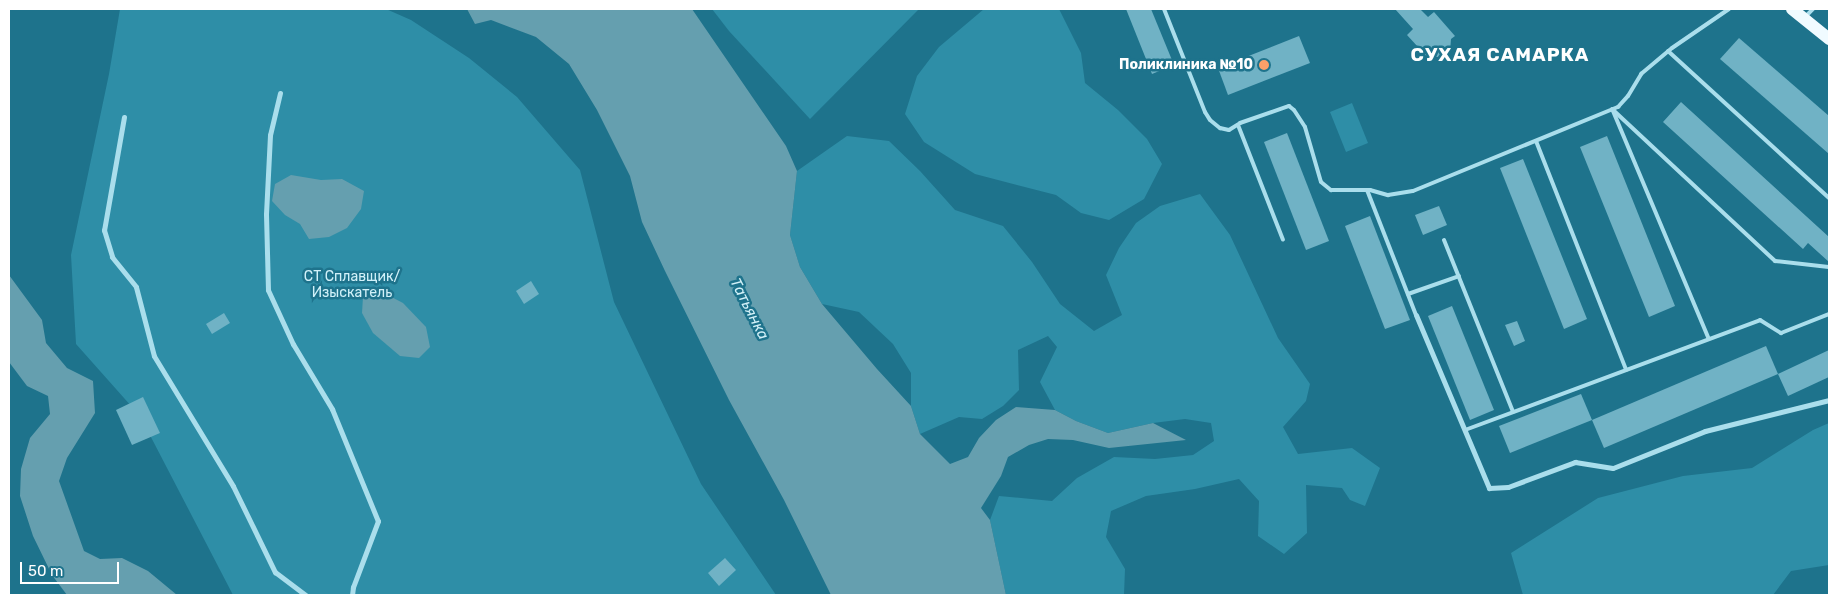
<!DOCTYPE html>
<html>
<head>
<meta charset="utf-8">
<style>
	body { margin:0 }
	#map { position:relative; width:1838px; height:604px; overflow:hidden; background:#1e738c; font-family:Rubik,sans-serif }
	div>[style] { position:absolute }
	.green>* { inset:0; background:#2e8ea7 }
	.water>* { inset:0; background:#659faf }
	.building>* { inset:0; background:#70b2c5 }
	.service>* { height:4px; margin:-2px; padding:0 2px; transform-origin:2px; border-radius:2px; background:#aadeec }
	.minor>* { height:5px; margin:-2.5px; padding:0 2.5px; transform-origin:2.5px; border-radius:2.5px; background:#aadeec }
	.primary>* { height:12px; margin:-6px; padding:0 6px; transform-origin:6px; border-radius:6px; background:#f0fbff }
	.dots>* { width:14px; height:14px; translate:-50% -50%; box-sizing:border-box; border:2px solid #1e738c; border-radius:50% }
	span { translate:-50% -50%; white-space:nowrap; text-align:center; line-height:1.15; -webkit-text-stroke:5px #1e738c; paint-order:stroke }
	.poi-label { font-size:14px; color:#fff; font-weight:700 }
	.right { translate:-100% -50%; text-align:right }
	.park-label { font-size:14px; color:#d1f1f9 }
	.water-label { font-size:15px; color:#d3f1f8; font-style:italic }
	.district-label { font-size:19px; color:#fff; font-weight:700; letter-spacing:1px }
	.frame { position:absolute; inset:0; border:10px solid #fff; pointer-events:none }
	.scale { position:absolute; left:20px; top:562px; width:99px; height:22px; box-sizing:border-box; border:2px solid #fff; border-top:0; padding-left:6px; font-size:15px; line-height:18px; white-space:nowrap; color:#fff; -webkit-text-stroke:4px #1e738c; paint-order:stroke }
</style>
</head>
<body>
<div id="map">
	<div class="green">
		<div style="clip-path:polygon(120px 9px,386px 9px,411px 20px,469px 58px,517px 97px,580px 170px,614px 302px,701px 484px,776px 595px,233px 595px,140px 416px,76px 344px,71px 255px,109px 74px)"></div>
		<div style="clip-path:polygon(712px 9px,919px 9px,810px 119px,729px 31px)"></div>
		<div style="clip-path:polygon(984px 9px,1059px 9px,1081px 53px,1085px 83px,1118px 110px,1147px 139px,1162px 164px,1144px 199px,1109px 220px,1081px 213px,1056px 195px,975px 174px,924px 142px,905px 114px,917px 76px,939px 47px)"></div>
		<div style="clip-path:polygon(1352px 103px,1368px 143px,1346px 152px,1330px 112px)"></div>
		<div style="clip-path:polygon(847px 136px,889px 141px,920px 171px,955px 210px,1003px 226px,1032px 262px,1060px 304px,1094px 331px,1122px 315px,1106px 275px,1119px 248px,1136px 223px,1160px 206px,1200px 194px,1230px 235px,1278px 338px,1310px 384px,1306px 401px,1283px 427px,1298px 454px,1352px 448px,1380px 468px,1365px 506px,1350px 500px,1342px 488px,1306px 485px,1307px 533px,1284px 554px,1258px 536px,1259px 501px,1239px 479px,1195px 489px,1146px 496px,1111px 511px,1106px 537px,1125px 569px,1124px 595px,1006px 595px,990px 520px,999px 496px,1052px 501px,1077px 478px,1114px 457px,1155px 459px,1193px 455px,1214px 441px,1211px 423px,1185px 419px,1153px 423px,1108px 433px,1076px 421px,1055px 410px,1040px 382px,1057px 347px,1048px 336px,1018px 350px,1019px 390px,1003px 406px,982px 419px,959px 417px,920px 434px,911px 406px,911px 373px,893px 344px,859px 312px,822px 304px,800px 267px,790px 235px,797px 171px)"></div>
		<div style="clip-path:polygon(1829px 423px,1829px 565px,1791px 571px,1773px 595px,1523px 595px,1511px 553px,1598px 498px,1683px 476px,1752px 468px,1813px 430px)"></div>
	</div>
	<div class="water">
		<div style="clip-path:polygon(467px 9px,692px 9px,786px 146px,797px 171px,790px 235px,800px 267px,822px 304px,877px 369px,911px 406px,920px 434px,950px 464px,968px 457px,979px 438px,996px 420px,1016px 407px,1055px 410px,1076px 421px,1108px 433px,1153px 423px,1186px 440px,1109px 448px,1073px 440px,1048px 439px,1029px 445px,1008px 457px,1001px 476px,981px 508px,990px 520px,1006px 595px,831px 595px,784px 500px,729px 400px,665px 271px,642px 222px,630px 176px,597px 110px,569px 64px,536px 37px,491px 20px,475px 24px)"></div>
		<div style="clip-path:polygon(291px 175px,321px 180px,342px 179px,364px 191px,361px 209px,347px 228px,329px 237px,309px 239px,300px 224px,285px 215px,272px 201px,275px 184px)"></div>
		<div style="clip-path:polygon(9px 275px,42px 320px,46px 343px,67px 368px,93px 381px,95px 413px,67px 458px,59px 481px,84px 551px,100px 559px,122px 558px,148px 571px,177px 595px,67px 595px,52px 575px,33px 536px,20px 496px,21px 469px,30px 438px,50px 414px,48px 396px,27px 386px,9px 362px)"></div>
		<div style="clip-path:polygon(380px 291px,403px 303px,426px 327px,430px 347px,419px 358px,400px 356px,373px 333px,362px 313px,363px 297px)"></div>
	</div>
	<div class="building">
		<div style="clip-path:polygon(1126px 9px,1151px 9px,1174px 65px,1152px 74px)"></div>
		<div style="clip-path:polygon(1395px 9px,1420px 9px,1428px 17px,1434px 12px,1455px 36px,1451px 39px,1450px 52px,1445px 57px,1432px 57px,1429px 59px,1407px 35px,1413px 29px)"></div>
		<div style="clip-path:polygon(1299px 36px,1310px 63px,1228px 95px,1218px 68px)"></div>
		<div style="clip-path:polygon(1739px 38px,1829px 116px,1829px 154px,1720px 59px)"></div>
		<div style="clip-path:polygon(1681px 102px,1829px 237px,1829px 262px,1808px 243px,1803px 249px,1663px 122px)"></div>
		<div style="clip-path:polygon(1287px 133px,1329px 241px,1306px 250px,1264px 142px)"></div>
		<div style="clip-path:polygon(1607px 136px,1675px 306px,1649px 317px,1580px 147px)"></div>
		<div style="clip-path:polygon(1523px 159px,1587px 319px,1564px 329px,1500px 168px)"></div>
		<div style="clip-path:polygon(1439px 206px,1447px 225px,1423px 235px,1415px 215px)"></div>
		<div style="clip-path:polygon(1370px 216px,1410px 320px,1385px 329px,1345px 226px)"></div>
		<div style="clip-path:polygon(531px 281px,539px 294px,524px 304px,516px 291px)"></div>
		<div style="clip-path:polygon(1452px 306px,1494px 410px,1470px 420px,1428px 316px)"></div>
		<div style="clip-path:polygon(224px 313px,230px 323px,212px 334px,206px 324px)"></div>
		<div style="clip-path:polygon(1517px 321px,1525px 341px,1514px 346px,1505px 325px)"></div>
		<div style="clip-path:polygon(1766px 346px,1778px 374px,1604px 448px,1592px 420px)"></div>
		<div style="clip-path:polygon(1829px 350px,1829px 377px,1788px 396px,1778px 374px)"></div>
		<div style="clip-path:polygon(1581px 394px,1592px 420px,1510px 453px,1499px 426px)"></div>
		<div style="clip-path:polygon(143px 397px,160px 433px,132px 445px,116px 410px)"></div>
		<div style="clip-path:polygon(725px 558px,736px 570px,719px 586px,708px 573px)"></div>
	</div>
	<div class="service">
		<div style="left:1164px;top:9px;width:111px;rotate:68.3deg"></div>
		<div style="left:1205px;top:112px;width:9px;rotate:58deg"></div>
		<div style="left:1210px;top:120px;width:13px;rotate:39deg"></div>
		<div style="left:1220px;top:128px;width:9px;rotate:13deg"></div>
		<div style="left:1229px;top:130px;width:13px;rotate:-32deg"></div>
		<div style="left:1240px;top:123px;width:52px;rotate:-19.1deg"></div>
		<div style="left:1289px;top:106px;width:6px;rotate:39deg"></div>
		<div style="left:1294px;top:110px;width:20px;rotate:57deg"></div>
		<div style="left:1305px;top:127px;width:57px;rotate:73.8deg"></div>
		<div style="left:1321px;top:182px;width:13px;rotate:39deg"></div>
		<div style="left:1331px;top:190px;width:39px"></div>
		<div style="left:1370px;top:190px;width:19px;rotate:16deg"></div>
		<div style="left:1388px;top:195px;width:25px;rotate:-9deg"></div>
		<div style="left:1413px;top:191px;width:222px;rotate:-22.3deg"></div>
		<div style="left:1618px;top:107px;width:15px;rotate:-48deg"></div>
		<div style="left:1628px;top:96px;width:26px;rotate:-59deg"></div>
		<div style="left:1641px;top:74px;width:40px;rotate:-40deg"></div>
		<div style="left:1672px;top:48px;width:69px;rotate:-34.4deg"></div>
		<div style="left:1806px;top:16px;width:10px;rotate:-45deg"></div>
		<div style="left:1668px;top:51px;width:218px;rotate:42.4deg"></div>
		<div style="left:1612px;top:109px;width:223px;rotate:43deg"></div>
		<div style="left:1775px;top:261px;width:54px;rotate:6.3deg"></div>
		<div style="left:1613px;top:111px;width:247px;rotate:67.2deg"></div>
		<div style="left:1238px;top:125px;width:123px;rotate:68.6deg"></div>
		<div style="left:1536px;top:141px;width:246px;rotate:68.5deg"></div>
		<div style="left:1367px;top:190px;width:134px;rotate:68.6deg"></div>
		<div style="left:1444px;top:240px;width:185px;rotate:68.1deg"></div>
		<div style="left:1408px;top:294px;width:54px;rotate:-19.4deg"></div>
		<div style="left:1465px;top:430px;width:315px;rotate:-20.4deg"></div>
		<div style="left:1760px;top:320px;width:25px;rotate:32deg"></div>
		<div style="left:1781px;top:333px;width:52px;rotate:-21.6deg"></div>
	</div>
	<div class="minor">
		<div style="left:280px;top:93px;width:43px;rotate:103.4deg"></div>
		<div style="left:270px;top:135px;width:79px;rotate:92.9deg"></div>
		<div style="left:266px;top:214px;width:76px;rotate:88.5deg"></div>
		<div style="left:268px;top:290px;width:60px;rotate:65.2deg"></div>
		<div style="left:293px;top:344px;width:76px;rotate:59deg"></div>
		<div style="left:332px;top:409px;width:121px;rotate:67.7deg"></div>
		<div style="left:378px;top:521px;width:71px;rotate:110.7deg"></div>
		<div style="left:353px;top:587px;width:8px;rotate:97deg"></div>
		<div style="left:124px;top:117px;width:115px;rotate:100deg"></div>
		<div style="left:104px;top:230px;width:28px;rotate:73deg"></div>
		<div style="left:112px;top:257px;width:38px;rotate:51deg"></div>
		<div style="left:136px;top:287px;width:71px;rotate:75.4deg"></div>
		<div style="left:154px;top:356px;width:152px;rotate:58.7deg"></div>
		<div style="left:233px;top:486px;width:96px;rotate:64deg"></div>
		<div style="left:275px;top:572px;width:39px;rotate:37deg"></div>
		<div style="left:1416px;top:315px;width:188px;rotate:67.1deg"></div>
		<div style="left:1489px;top:488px;width:19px;rotate:-3deg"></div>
		<div style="left:1508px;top:487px;width:72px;rotate:-20.5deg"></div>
		<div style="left:1575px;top:462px;width:38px;rotate:9deg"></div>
		<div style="left:1613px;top:468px;width:99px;rotate:-21.9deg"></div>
		<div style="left:1705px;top:431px;width:128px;rotate:-14deg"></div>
	</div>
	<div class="primary">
		<div style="left:1792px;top:9px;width:48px;rotate:39deg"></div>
	</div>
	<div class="dots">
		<div style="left:1264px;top:65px;background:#fba069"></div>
	</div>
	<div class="poi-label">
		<span class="right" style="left:1253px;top:65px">Поликлиника №10</span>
	</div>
	<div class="park-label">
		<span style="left:352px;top:285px">СТ Сплавщик/<br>Изыскатель</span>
	</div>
	<div class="water-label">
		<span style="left:749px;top:309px;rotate:63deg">Татьянка</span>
	</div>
	<div class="district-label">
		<span style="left:1500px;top:55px">СУХАЯ САМАРКА</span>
	</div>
	<div class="frame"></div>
	<div class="scale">50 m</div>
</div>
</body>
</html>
